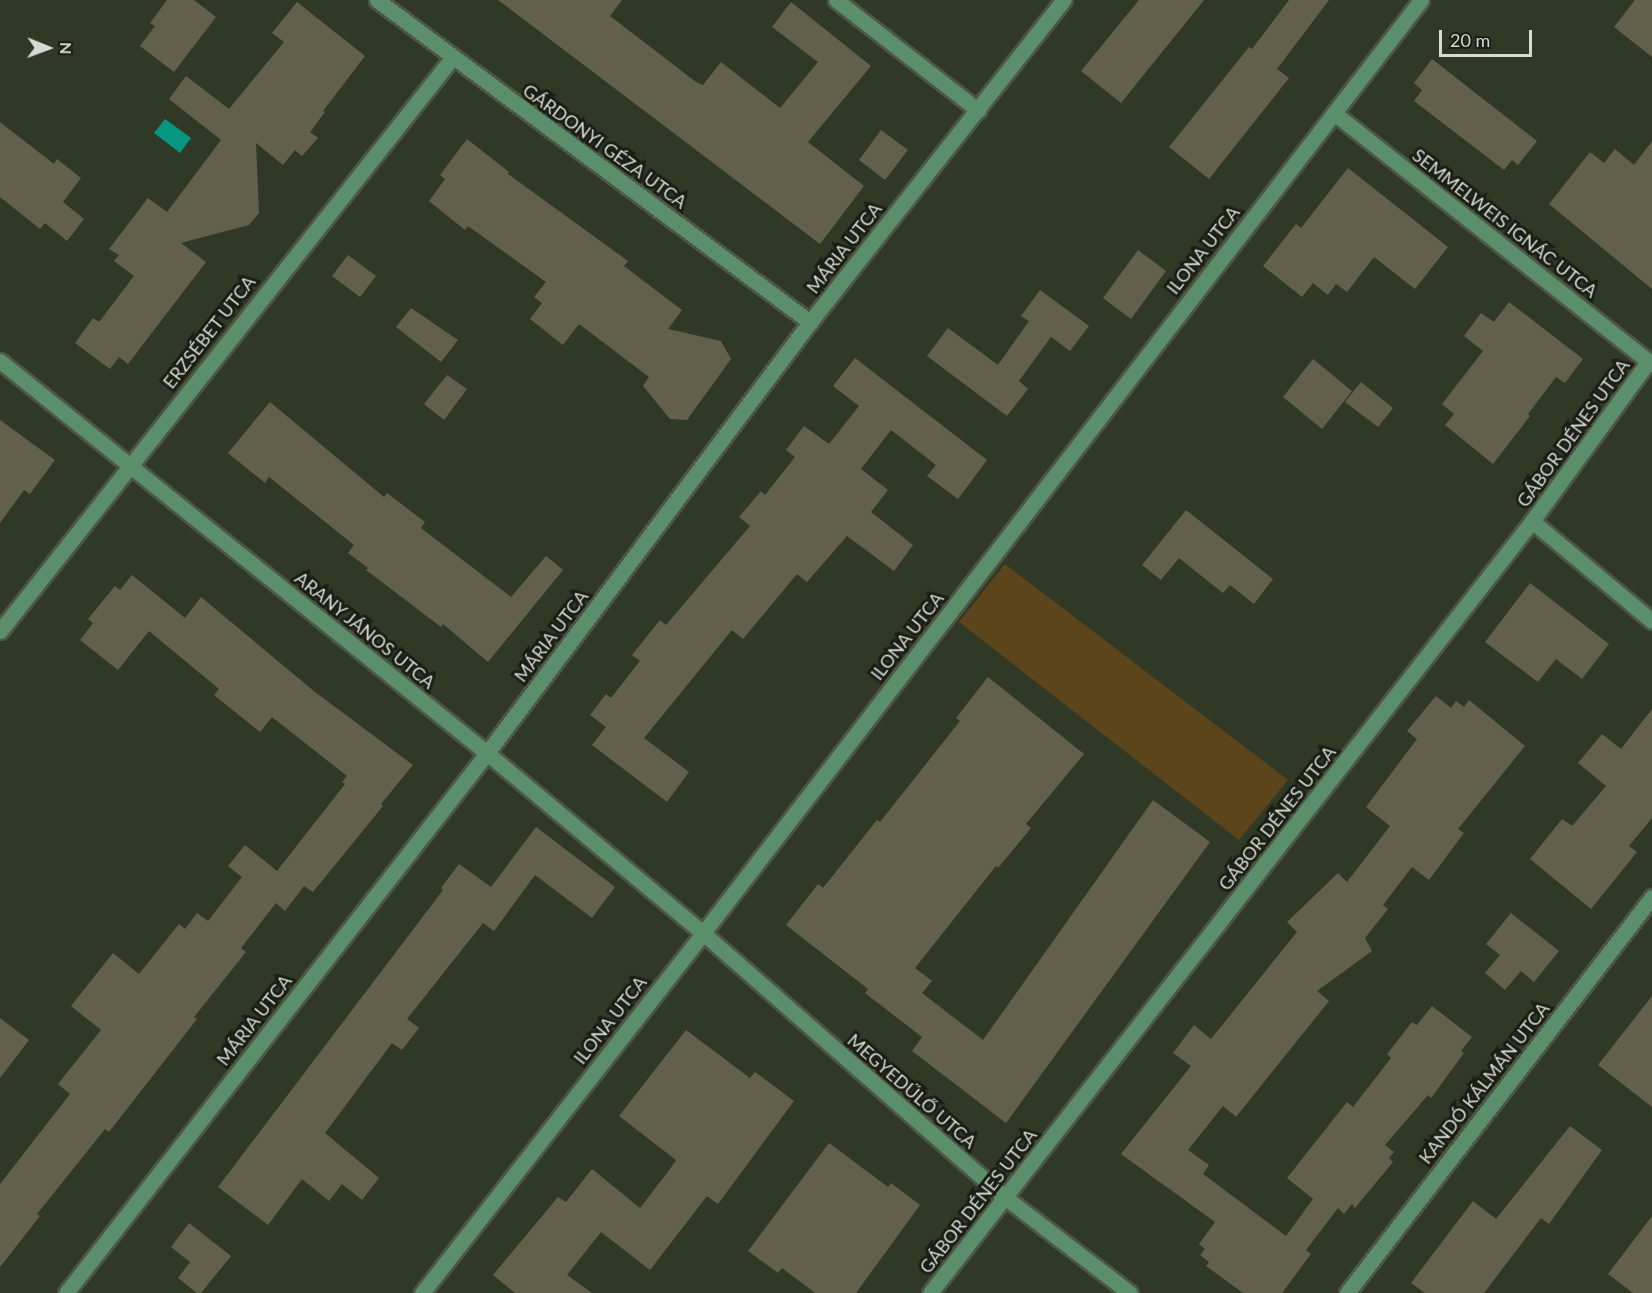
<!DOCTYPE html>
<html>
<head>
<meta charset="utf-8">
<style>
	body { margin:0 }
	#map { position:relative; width:1652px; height:1293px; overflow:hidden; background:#303926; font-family:Lato,sans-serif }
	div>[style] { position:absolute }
	.green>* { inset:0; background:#5c451a }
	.water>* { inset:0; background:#079681 }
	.building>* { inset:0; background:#62604a }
	.roads { filter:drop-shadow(2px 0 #4e5645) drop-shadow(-2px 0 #4e5645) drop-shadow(0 2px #4e5645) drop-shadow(0 -2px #4e5645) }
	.minor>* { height:15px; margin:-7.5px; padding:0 7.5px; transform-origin:7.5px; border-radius:7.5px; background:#5b8e6b }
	span { translate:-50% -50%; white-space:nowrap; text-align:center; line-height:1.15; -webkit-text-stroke:6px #1a1e16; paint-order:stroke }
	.street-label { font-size:18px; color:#d5dbd0 }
	.north { position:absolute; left:18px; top:18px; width:60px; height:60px; -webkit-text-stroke:4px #1a1e16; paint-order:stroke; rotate:91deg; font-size:16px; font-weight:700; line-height:24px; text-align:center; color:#d5dbd0 }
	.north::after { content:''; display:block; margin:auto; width:21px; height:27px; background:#d5dbd0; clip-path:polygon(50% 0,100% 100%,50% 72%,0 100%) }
	.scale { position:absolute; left:1439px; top:30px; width:93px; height:27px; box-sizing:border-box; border:3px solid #d5dbd0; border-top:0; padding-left:8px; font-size:18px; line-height:21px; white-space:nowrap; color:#d5dbd0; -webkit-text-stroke:4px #1a1e16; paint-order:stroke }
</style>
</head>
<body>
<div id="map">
	<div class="green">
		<div style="clip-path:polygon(1005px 564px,1288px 780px,1239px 840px,959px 622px)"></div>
	</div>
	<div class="water">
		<div style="clip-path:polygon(165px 119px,191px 138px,180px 153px,154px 133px)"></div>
	</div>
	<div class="building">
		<div style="clip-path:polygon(167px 0,194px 0,216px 17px,174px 72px,140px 46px,155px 26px,150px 23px)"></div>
		<div style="clip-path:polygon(498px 0,622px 0,610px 16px,696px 82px,703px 85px,721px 62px,780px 108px,818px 62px,772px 27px,791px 2px,871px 66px,808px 142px,864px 186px,820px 244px)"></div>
		<div style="clip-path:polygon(1139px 0,1204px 0,1121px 103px,1081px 71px)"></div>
		<div style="clip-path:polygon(1289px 0,1329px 0,1277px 69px,1289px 78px,1209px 179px,1169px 147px,1249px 47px,1252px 49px)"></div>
		<div style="clip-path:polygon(1635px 0,1652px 0,1652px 57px,1614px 27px)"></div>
		<div style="clip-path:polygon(297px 2px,365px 56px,323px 111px,325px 112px,310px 132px,318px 138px,302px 156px,295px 150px,283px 165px,256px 143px,259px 213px,249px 225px,181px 243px,206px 262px,128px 364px,119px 357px,110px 369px,75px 343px,93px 318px,99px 322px,134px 276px,114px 261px,119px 255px,109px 249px,148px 198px,167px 212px,221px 140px,169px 99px,186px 76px,229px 109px,284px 42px,272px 33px)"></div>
		<div style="clip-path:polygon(1432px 59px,1537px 141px,1518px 165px,1512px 160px,1504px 170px,1414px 101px,1422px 90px,1414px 83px)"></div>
		<div style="clip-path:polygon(0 122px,54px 164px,57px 159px,81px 178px,63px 202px,84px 219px,67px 241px,45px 223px,40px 229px,0 197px)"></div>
		<div style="clip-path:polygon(881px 130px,908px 150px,885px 180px,859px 160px)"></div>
		<div style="clip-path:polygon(467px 139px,509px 172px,508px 174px,628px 261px,624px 266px,682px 310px,668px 329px,721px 341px,731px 359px,687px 420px,670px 419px,643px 386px,649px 377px,579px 324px,563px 345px,530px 319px,542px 303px,534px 297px,546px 282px,468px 226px,465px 230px,429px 201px,445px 179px,440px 175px)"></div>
		<div style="clip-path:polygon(1652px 141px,1652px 289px,1549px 204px,1590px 152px,1604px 163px,1615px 149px,1634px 165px)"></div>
		<div style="clip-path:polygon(1348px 168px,1448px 247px,1415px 289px,1374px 257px,1347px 292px,1336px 284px,1328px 295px,1313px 283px,1302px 297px,1263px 266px,1296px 224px,1301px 228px)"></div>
		<div style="clip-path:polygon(1138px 250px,1166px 271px,1131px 319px,1103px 298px)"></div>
		<div style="clip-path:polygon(348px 255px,376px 276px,360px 297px,332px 276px)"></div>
		<div style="clip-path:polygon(1040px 290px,1089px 326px,1070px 351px,1051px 337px,1019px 381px,1028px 389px,1007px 416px,927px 356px,948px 328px,998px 365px,1029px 321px,1021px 316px)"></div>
		<div style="clip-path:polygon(1509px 302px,1583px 359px,1565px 383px,1556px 377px,1528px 414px,1530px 416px,1493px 464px,1445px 425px,1454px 414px,1442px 404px,1483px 351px,1464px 336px,1481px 313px,1494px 322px)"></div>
		<div style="clip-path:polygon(411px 308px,458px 340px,441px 362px,396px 327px)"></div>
		<div style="clip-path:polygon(855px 358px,987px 460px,958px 499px,927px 476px,936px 465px,891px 430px,861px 469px,888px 490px,871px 512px,913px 545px,894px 571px,847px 536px,807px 582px,797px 574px,743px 639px,732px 630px,644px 738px,689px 772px,667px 802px,592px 745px,606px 727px,590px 715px,606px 694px,611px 698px,640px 661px,632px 655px,660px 620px,666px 625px,750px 526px,739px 517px,761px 491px,765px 495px,795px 457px,786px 450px,804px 426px,829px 444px,859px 406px,833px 386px)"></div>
		<div style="clip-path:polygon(1313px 359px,1352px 391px,1322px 429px,1283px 397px)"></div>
		<div style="clip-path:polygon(447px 375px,467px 389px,444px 420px,424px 404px)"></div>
		<div style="clip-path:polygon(1361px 382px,1393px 408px,1378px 427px,1345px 402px)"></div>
		<div style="clip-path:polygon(270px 402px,384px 497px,387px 493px,425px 522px,421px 528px,511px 597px,546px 556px,563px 570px,488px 662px,443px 624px,441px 627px,366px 570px,368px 568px,348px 553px,354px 545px,269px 477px,265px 483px,228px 453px)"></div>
		<div style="clip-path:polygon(0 420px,55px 460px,30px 494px,24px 490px,0 523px)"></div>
		<div style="clip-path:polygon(1186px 510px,1273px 579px,1254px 604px,1230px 585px,1223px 593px,1179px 558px,1161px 580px,1142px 565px)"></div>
		<div style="clip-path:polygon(132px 575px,185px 618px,201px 597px,315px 692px,413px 765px,381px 804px,383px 806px,313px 892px,304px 886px,285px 911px,276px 903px,241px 948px,246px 952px,194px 1017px,197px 1019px,109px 1132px,105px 1129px,37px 1214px,40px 1216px,0 1267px,0 1184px,70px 1094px,58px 1084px,101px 1030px,71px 1006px,113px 953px,139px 974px,179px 924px,185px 929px,197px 913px,208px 921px,242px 877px,228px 866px,245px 845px,277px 871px,345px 784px,342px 782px,347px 776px,272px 717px,260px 732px,214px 695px,219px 689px,149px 631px,118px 670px,80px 640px,93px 623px,88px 619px,115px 586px,120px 590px)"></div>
		<div style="clip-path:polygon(1530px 583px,1609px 644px,1582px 679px,1556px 659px,1538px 682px,1485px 642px)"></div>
		<div style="clip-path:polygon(988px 677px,1084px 754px,1026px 824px,1031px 828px,998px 868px,996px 866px,915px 968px,932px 981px,922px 993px,983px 1040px,1153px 800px,1210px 842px,1006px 1123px,912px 1051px,922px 1037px,865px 993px,868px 989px,786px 925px,818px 884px,823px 888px,877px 820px,880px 822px,960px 721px,956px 718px)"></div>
		<div style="clip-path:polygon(1436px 696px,1451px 708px,1456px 701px,1464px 707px,1469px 700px,1525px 746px,1458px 829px,1464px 833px,1429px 880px,1412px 867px,1383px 905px,1388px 909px,1365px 938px,1372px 951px,1317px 991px,1329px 1001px,1236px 1117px,1223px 1106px,1188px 1150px,1209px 1165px,1203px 1174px,1286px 1236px,1313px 1199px,1287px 1178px,1347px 1102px,1353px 1107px,1391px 1058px,1387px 1054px,1412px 1022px,1417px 1025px,1432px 1006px,1472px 1037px,1461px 1051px,1464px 1053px,1431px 1098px,1428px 1095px,1385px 1145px,1394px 1152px,1389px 1158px,1393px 1162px,1355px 1208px,1352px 1204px,1344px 1214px,1338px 1208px,1306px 1250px,1311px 1254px,1282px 1293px,1243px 1293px,1206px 1266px,1209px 1262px,1200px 1255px,1205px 1249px,1199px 1244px,1215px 1222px,1121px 1154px,1191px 1066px,1173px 1053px,1194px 1025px,1211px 1039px,1297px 932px,1287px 922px,1338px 873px,1347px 882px,1390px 826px,1366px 807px,1417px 739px,1407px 731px)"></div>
		<div style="clip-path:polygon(1652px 709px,1652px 818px,1629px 846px,1637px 852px,1591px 909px,1530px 859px,1562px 819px,1572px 826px,1606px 786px,1578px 763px,1602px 734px,1621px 749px)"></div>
		<div style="clip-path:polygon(536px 827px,615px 887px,592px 918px,535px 875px,494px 931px,483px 923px,407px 1019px,419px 1028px,402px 1050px,392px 1043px,325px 1133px,379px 1178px,362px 1200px,342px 1184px,329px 1201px,302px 1179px,268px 1225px,218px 1187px,443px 890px,441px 888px,459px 864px,491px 887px)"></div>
		<div style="clip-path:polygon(1511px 913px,1559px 951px,1534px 982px,1521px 971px,1505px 990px,1485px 973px,1500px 955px,1486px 944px)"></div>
		<div style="clip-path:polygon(1652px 996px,1652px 1107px,1598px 1065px)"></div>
		<div style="clip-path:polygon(0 1018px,29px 1040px,0 1078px)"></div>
		<div style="clip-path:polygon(686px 1030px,750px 1078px,755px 1072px,794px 1101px,718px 1204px,707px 1196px,650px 1270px,601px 1232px,567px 1275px,592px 1293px,515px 1293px,493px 1275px,558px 1197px,566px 1202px,592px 1169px,640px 1208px,670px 1169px,676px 1160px,619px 1116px)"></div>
		<div style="clip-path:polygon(1570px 1126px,1602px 1150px,1549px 1224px,1541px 1218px,1484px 1293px,1425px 1293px,1411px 1283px,1473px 1201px,1496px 1219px)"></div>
		<div style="clip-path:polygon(829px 1143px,888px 1187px,891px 1183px,920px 1205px,856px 1293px,815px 1293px,782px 1268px,778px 1273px,748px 1251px)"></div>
		<div style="clip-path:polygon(1652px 1216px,1652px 1293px,1633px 1293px,1608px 1274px)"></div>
		<div style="clip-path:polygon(189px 1223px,231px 1256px,201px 1293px,197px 1293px,178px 1278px,190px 1262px,171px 1247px)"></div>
	</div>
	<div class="roads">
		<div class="minor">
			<div style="left:377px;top:0;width:540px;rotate:36.64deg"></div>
			<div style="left:836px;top:0;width:180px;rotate:37.8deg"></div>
			<div style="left:1334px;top:113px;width:405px;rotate:38.3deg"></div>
			<div style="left:0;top:361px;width:625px;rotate:38.83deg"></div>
			<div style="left:487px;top:753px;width:281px;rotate:39.8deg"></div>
			<div style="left:703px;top:933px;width:403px;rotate:41.2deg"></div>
			<div style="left:1006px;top:1198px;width:156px;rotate:37.5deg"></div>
			<div style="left:1532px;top:521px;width:156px;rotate:39.8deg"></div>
			<div style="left:0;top:631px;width:730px;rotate:-51.73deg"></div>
			<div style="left:66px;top:1293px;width:685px;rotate:-52.06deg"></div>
			<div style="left:487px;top:753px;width:539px;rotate:-53.15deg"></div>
			<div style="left:810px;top:322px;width:410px;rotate:-51.8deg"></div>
			<div style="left:422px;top:1293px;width:457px;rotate:-52deg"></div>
			<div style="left:703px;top:933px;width:1177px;rotate:-52.42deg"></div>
			<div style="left:930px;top:1293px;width:979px;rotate:-52.05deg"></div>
			<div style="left:1532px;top:521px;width:197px;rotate:-53.9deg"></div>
			<div style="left:1347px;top:1293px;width:500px;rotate:-52.4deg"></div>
		</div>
	</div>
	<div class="street-label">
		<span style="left:605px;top:146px;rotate:36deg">GÁRDONYI GÉZA UTCA</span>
		<span style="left:1505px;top:223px;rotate:38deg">SEMMELWEIS IGNÁC UTCA</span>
		<span style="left:844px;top:248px;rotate:-52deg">MÁRIA UTCA</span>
		<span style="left:1203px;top:250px;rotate:-52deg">ILONA UTCA</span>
		<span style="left:209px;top:332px;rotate:-52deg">ERZSÉBET UTCA</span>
		<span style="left:1573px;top:433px;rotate:-54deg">GÁBOR DÉNES UTCA</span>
		<span style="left:365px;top:630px;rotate:39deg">ARANY JÁNOS UTCA</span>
		<span style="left:551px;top:636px;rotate:-53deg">MÁRIA UTCA</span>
		<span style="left:907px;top:636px;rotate:-52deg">ILONA UTCA</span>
		<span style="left:1277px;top:818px;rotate:-52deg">GÁBOR DÉNES UTCA</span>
		<span style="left:254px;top:1020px;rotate:-52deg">MÁRIA UTCA</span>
		<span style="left:610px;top:1020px;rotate:-52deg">ILONA UTCA</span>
		<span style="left:1484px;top:1083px;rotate:-52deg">KANDÓ KÁLMÁN UTCA</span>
		<span style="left:912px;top:1091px;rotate:41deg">MEGYEDŰLŐ UTCA</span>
		<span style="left:978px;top:1201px;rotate:-52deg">GÁBOR DÉNES UTCA</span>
	</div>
	<div class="north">N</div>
	<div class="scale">20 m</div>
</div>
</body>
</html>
